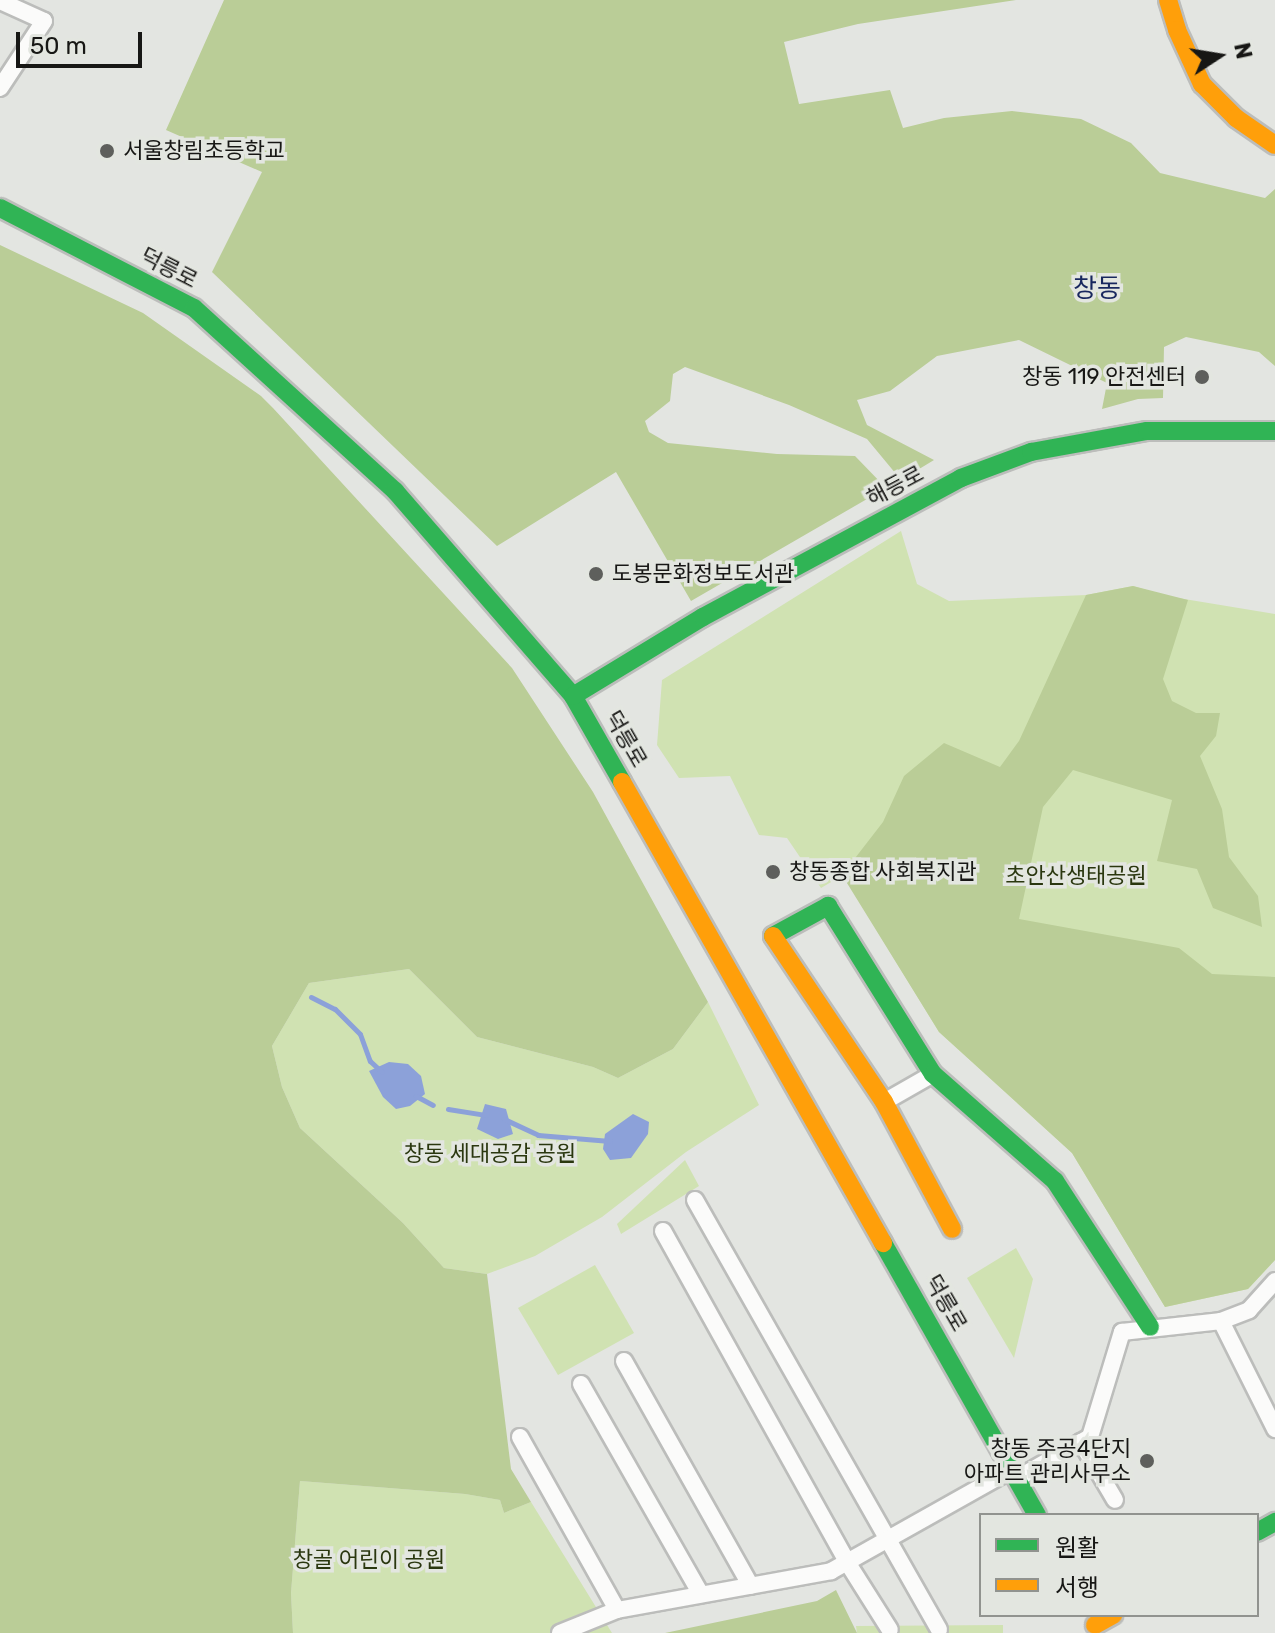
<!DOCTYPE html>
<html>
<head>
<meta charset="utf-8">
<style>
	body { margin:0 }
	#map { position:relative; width:1275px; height:1633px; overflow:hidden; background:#e3e5e1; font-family:Rubik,"Noto Sans KR",sans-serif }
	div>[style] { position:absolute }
	.green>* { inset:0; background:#d0e2b2 }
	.forest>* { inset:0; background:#bacd97 }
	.water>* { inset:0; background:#8ca1d9 }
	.stream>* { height:5px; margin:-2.5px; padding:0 2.5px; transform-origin:2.5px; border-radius:2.5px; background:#8ca1d9 }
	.roads { filter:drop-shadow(2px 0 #bcbdbb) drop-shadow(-2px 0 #bcbdbb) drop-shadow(0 2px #bcbdbb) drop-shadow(0 -2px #bcbdbb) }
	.street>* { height:16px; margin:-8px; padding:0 8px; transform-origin:8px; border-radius:8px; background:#fbfbfa }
	.fast>* { height:18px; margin:-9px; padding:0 9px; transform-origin:9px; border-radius:9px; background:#30b455 }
	.slow>* { height:18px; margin:-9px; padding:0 9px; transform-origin:9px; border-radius:9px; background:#ff9f0a }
	.dots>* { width:22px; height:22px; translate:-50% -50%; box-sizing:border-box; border:4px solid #e3e6e0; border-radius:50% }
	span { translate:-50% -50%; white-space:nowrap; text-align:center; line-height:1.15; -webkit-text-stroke:7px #e3e6e0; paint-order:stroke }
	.poi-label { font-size:22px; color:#171715 }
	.left { translate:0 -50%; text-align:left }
	.right { translate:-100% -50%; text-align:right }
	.street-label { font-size:22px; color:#171715 }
	.park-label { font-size:22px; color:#2a370f }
	.quarter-label { font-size:26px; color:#18275e }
	.legend { position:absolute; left:979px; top:1513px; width:280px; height:104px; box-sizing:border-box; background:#e3e6e0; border:2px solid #91938f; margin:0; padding:10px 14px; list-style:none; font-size:24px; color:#171715 }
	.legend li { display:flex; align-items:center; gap:16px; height:40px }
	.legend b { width:40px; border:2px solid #91938f }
	.north { position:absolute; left:1179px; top:16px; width:80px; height:80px; -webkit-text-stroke:6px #e3e6e0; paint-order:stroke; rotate:78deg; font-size:22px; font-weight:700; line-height:32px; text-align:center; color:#171715 }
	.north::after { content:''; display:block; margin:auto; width:28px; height:36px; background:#171715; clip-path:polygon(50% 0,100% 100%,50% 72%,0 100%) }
	.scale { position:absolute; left:16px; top:32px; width:126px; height:36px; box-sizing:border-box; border:4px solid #171715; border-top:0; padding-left:10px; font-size:24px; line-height:28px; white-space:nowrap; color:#171715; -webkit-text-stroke:6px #e3e6e0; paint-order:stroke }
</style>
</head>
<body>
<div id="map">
	<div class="green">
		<div style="clip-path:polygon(901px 531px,917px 584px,949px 601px,1086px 595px,1133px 586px,1166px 596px,1275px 614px,1275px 1260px,1248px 1289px,1165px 1307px,1072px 1153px,939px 1032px,843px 875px,821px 888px,787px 838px,759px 835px,730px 776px,679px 778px,657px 745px,662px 680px)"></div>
		<div style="clip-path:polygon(409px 969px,477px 1037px,593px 1067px,618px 1078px,673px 1049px,708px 1002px,759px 1105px,686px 1152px,602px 1217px,535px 1256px,487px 1274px,444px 1268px,403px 1223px,300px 1128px,282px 1087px,272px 1046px,309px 983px)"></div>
		<div style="clip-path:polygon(685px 1160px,699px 1186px,621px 1234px,617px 1224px)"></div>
		<div style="clip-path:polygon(1016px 1248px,1033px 1279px,1014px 1358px,967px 1278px)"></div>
		<div style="clip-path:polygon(595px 1265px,634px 1333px,558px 1375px,518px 1308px)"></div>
		<div style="clip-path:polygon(300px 1481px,465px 1494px,500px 1500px,504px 1513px,531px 1502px,612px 1633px,293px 1633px,291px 1593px)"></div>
		<div style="clip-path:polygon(1003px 1625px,1003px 1633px,857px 1633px,856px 1626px)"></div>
	</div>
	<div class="forest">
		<div style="clip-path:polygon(224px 0,1016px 0,858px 24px,784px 42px,799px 104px,890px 90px,903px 128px,944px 118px,1012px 111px,1081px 119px,1131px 143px,1160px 173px,1265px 198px,1275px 189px,1275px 366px,1259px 352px,1186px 337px,1164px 347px,1163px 398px,1138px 399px,1102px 409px,1107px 383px,1019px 340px,937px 356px,890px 391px,857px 400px,867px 425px,934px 460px,901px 480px,867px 439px,789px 405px,685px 367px,673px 374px,670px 401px,645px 421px,649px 432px,668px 443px,777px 454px,855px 456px,886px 488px,691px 601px,616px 472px,497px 546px,212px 272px,262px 172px,166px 130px)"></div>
		<div style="clip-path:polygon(0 245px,143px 313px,261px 396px,273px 408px,512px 668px,593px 792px,708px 1002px,673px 1049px,618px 1078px,593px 1067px,477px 1037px,409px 969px,309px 983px,272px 1046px,282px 1087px,300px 1128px,403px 1223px,444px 1268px,487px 1274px,511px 1469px,531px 1502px,504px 1513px,500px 1500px,465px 1494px,300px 1481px,291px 1593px,293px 1633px,0 1633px)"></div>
		<div style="clip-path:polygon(1133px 586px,1188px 600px,1163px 679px,1172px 701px,1196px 713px,1220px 713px,1216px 736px,1200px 756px,1222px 809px,1229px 857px,1258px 896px,1262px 927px,1213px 908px,1197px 869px,1157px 861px,1172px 800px,1073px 770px,1043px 807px,1019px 919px,1179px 948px,1212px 974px,1275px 977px,1275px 1260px,1248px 1289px,1165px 1307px,1072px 1153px,939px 1032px,842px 875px,883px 822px,904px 776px,944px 743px,1000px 767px,1019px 741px,1086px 595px)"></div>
		<div style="clip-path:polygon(836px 1590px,857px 1633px,665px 1633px,817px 1601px)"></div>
	</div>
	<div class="water">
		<div style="clip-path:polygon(389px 1062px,408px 1064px,421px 1076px,425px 1094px,410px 1106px,396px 1109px,383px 1097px,369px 1071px)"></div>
		<div style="clip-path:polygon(485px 1104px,506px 1109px,513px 1134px,498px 1139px,477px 1129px)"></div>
		<div style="clip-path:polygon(633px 1114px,649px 1122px,648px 1134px,631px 1158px,610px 1160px,603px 1149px,605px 1134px)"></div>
	</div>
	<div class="stream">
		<div style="left:311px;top:997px;width:27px;rotate:27deg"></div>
		<div style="left:335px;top:1009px;width:35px;rotate:45deg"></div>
		<div style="left:360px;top:1034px;width:29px;rotate:70deg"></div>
		<div style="left:370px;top:1061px;width:16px;rotate:43deg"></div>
		<div style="left:416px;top:1096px;width:19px;rotate:28deg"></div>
		<div style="left:448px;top:1109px;width:39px;rotate:9deg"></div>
		<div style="left:504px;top:1119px;width:38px;rotate:25deg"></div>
		<div style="left:538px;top:1135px;width:72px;rotate:4.8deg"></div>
	</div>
	<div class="roads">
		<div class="street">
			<div style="left:0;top:1px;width:48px;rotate:24.4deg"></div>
			<div style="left:44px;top:21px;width:80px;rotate:123.3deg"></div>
			<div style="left:884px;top:1102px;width:56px;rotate:-29.7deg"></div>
			<div style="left:695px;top:1200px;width:494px;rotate:60.4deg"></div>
			<div style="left:663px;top:1231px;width:379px;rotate:60.9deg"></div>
			<div style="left:847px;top:1562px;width:80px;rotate:57.7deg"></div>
			<div style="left:1221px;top:1321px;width:121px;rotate:63.4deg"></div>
			<div style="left:624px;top:1361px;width:258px;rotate:60.6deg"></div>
			<div style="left:581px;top:1384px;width:242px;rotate:60.3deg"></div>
			<div style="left:520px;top:1437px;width:198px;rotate:60.7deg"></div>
			<div style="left:1081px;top:1442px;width:67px;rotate:59.6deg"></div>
			<div style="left:1018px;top:1478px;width:83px;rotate:-29.7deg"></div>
			<div style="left:1090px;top:1437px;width:110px;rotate:-73.1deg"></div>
			<div style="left:1122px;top:1332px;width:100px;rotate:-6.3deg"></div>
			<div style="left:1221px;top:1321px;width:30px;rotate:-21deg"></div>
			<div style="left:1249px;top:1310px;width:39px;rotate:-48deg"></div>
			<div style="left:560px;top:1633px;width:61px;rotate:-22deg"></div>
			<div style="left:617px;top:1610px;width:218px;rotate:-10.3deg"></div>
			<div style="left:831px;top:1571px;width:209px;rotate:-29.3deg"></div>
		</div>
		<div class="fast">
			<div style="left:0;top:208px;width:218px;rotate:27.3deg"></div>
			<div style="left:194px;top:308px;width:272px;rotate:42.3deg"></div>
			<div style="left:395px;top:491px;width:271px;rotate:49deg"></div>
			<div style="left:573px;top:696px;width:99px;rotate:60.3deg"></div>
			<div style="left:573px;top:696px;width:152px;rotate:-31.3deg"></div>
			<div style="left:703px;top:617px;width:293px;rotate:-28.3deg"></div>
			<div style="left:961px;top:478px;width:75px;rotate:-20.4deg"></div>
			<div style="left:1031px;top:452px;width:118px;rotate:-10.3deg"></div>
			<div style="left:1147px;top:431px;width:128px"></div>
			<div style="left:773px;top:936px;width:63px;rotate:-28.6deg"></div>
			<div style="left:828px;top:906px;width:198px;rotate:58deg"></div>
			<div style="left:933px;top:1074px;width:162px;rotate:41.3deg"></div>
			<div style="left:1055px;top:1181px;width:174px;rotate:56.9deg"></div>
			<div style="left:883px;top:1243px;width:313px;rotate:60.5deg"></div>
			<div style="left:1257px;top:1532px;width:21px;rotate:-29deg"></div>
		</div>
		<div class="slow">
			<div style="left:1168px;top:0;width:31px;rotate:73deg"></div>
			<div style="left:1177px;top:30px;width:60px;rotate:65.2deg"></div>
			<div style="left:1202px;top:84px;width:48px;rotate:45deg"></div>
			<div style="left:1236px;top:118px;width:47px;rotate:34.7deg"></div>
			<div style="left:622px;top:782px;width:530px;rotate:60.48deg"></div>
			<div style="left:773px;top:936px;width:200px;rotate:56.2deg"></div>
			<div style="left:884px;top:1102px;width:144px;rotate:61.8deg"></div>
			<div style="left:1095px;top:1625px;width:21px;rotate:-29deg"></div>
		</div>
	</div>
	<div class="dots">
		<div style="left:107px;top:151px;background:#5e5f5c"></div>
		<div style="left:1202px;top:377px;background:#5e5f5c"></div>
		<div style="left:596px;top:574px;background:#5e5f5c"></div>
		<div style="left:773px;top:872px;background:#5e5f5c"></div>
		<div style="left:1147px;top:1461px;background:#5e5f5c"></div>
	</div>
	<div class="poi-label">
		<span class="left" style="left:123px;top:151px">서울창림초등학교</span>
		<span class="right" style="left:1186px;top:377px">창동 119 안전센터</span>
		<span class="left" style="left:612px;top:574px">도봉문화정보도서관</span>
		<span class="left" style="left:789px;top:872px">창동종합 사회복지관</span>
		<span class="right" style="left:1131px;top:1461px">창동 주공4단지<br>아파트 관리사무소</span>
	</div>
	<div class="street-label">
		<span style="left:169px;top:268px;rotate:27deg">덕릉로</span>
		<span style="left:895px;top:486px;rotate:-28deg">해등로</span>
		<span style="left:626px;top:739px;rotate:60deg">덕릉로</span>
		<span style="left:946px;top:1303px;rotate:60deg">덕릉로</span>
	</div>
	<div class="park-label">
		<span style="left:1076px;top:876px">초안산생태공원</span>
		<span style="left:490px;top:1154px">창동 세대공감 공원</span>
		<span style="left:369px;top:1560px">창골 어린이 공원</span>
	</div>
	<div class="quarter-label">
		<span style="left:1097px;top:289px">창동</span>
	</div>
	<ul class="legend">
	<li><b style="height:10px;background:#30b455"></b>원활</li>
	<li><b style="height:10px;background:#ff9f0a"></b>서행</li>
	</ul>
	<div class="north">N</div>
	<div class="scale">50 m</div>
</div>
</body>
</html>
